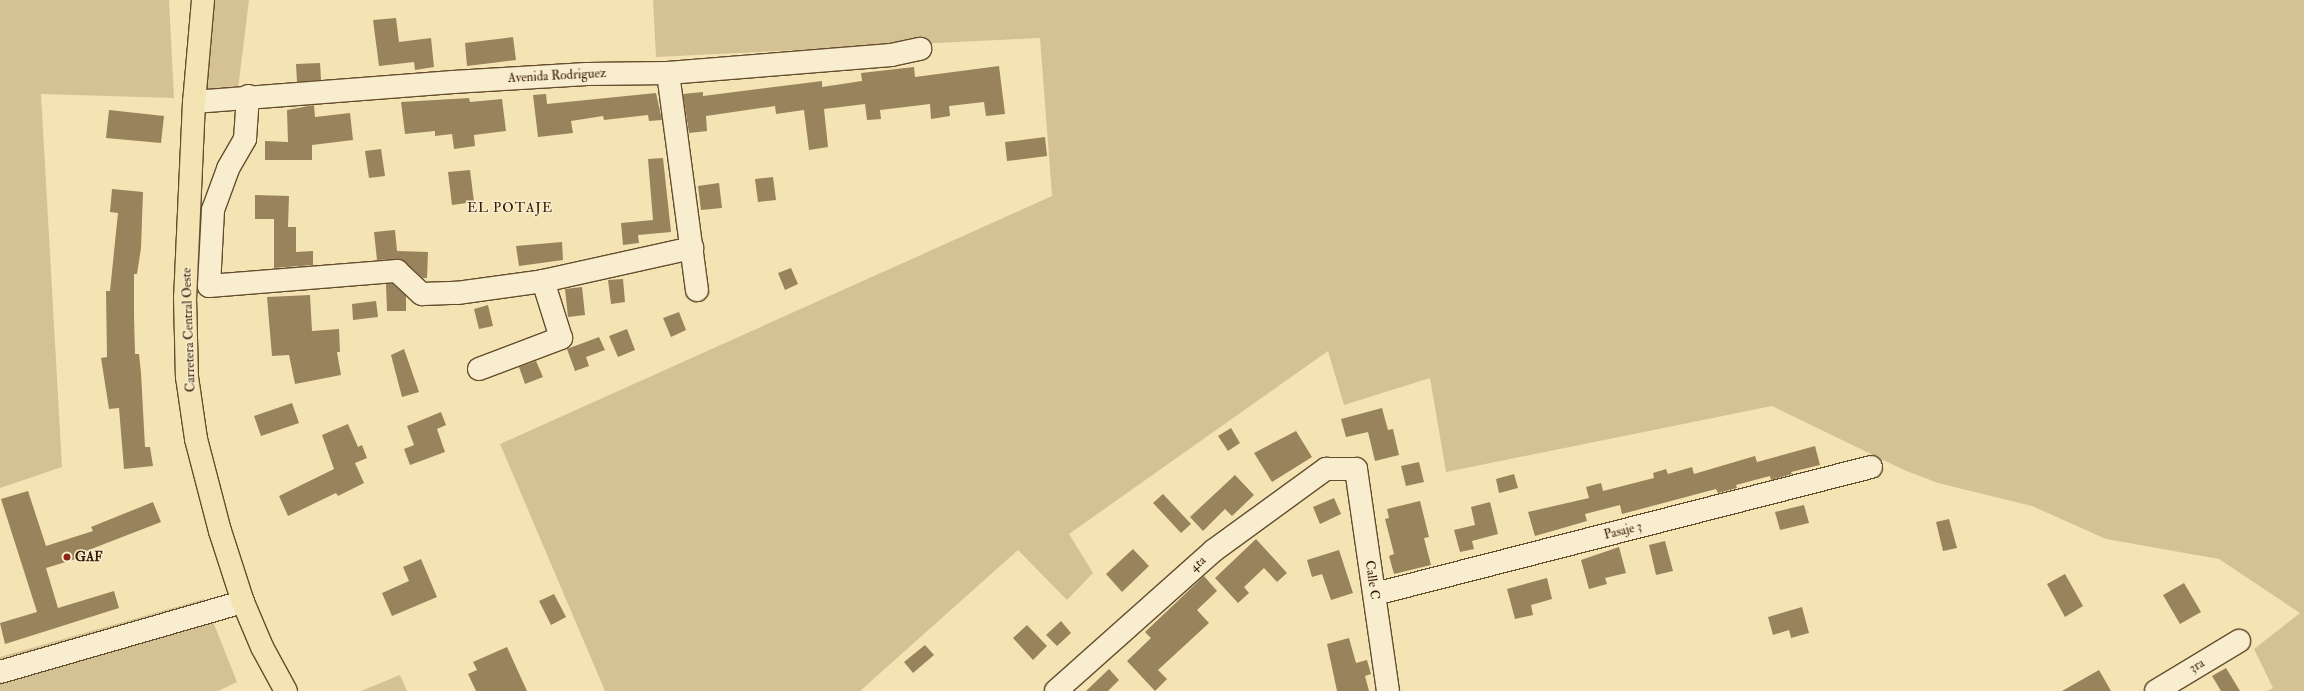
<!DOCTYPE html>
<html>
<head>
<meta charset="utf-8">
<style>
	body { margin:0 }
	#map { position:relative; width:2304px; height:691px; overflow:hidden; background:#f4e4b3; font-family:"IM FELL Double Pica",serif }
	div>[style] { position:absolute }
	.green>* { inset:0; background:#d4c295 }
	.building>* { inset:0; background:#98835d }
	.roads { filter:drop-shadow(1px 0 #654c2d) drop-shadow(-1px 0 #654c2d) drop-shadow(0 1px #654c2d) drop-shadow(0 -1px #654c2d) }
	.minor>* { height:22px; margin:-11px; padding:0 11px; transform-origin:11px; border-radius:11px; background:#f8edce }
	.major>* { height:22px; margin:-11px; padding:0 11px; transform-origin:11px; border-radius:11px; background:#f4e4b3 }
	.dots>* { width:11px; height:11px; translate:-50% -50%; box-sizing:border-box; border:2px solid #f8edce; border-radius:50% }
	span { translate:-50% -50%; white-space:nowrap; text-align:center; line-height:1.15; -webkit-text-stroke:3px #f8edce; paint-order:stroke }
	.street-label { font-size:13px; color:#351a00 }
	.poi-label { font-size:13px; color:#351a00; font-weight:700 }
	.left { translate:0 -50%; text-align:left }
	.neighbourhood-label { font-size:14px; color:#351a00; letter-spacing:1px }
</style>
</head>
<body>
<div id="map">
	<div class="green">
		<div style="clip-path:polygon(0 0,169px 0,174px 98px,41px 94px,62px 467px,0 488px)"></div>
		<div style="clip-path:polygon(203px 0,249px 0,237px 97px,194px 102px)"></div>
		<div style="clip-path:polygon(653px 0,2304px 0,2304px 691px,2267px 691px,2273px 688px,2254px 649px,2300px 613px,2219px 559px,2106px 539px,2032px 506px,1938px 483px,1904px 470px,1772px 406px,1446px 472px,1430px 378px,1344px 405px,1328px 351px,1069px 534px,1093px 573px,1067px 600px,1018px 550px,860px 691px,605px 691px,500px 444px,1052px 196px,1040px 38px,656px 57px)"></div>
		<div style="clip-path:polygon(204px 599px,237px 682px,218px 691px,0 691px,0 657px)"></div>
		<div style="clip-path:polygon(400px 675px,407px 691px,361px 691px)"></div>
	</div>
	<div class="building">
		<div style="clip-path:polygon(396px 18px,399px 42px,431px 38px,434px 67px,415px 70px,414px 62px,379px 66px,373px 20px)"></div>
		<div style="clip-path:polygon(513px 37px,516px 60px,467px 66px,465px 43px)"></div>
		<div style="clip-path:polygon(320px 63px,321px 80px,297px 82px,296px 64px)"></div>
		<div style="clip-path:polygon(999px 66px,1005px 114px,986px 116px,984px 102px,949px 106px,950px 116px,931px 119px,930px 104px,880px 110px,881px 119px,867px 120px,865px 104px,824px 109px,828px 147px,809px 150px,804px 110px,776px 114px,775px 106px,706px 116px,707px 131px,689px 133px,683px 94px,703px 92px,703px 96px,822px 81px,822px 87px,862px 81px,861px 73px,914px 67px,915px 77px)"></div>
		<div style="clip-path:polygon(656px 93px,662px 120px,649px 121px,648px 115px,604px 120px,603px 116px,571px 121px,573px 133px,538px 137px,533px 95px,546px 94px,547px 104px)"></div>
		<div style="clip-path:polygon(469px 98px,470px 102px,502px 99px,506px 131px,474px 135px,475px 146px,454px 149px,452px 134px,435px 136px,435px 131px,405px 134px,401px 102px)"></div>
		<div style="clip-path:polygon(314px 105px,315px 117px,350px 113px,353px 140px,312px 145px,312px 160px,265px 160px,265px 141px,288px 142px,287px 110px)"></div>
		<div style="clip-path:polygon(109px 110px,164px 116px,161px 143px,106px 138px)"></div>
		<div style="clip-path:polygon(1045px 137px,1047px 156px,1007px 161px,1005px 142px)"></div>
		<div style="clip-path:polygon(381px 149px,385px 176px,369px 178px,365px 151px)"></div>
		<div style="clip-path:polygon(663px 158px,671px 232px,638px 235px,639px 243px,623px 245px,621px 223px,653px 220px,648px 159px)"></div>
		<div style="clip-path:polygon(470px 170px,474px 202px,452px 205px,448px 172px)"></div>
		<div style="clip-path:polygon(773px 177px,776px 200px,758px 202px,755px 179px)"></div>
		<div style="clip-path:polygon(719px 183px,722px 208px,701px 210px,698px 186px)"></div>
		<div style="clip-path:polygon(112px 189px,143px 192px,141px 248px,137px 274px,134px 274px,134px 316px,135px 354px,139px 354px,141px 373px,145px 447px,150px 447px,153px 466px,124px 469px,119px 408px,109px 409px,101px 358px,107px 357px,106px 291px,110px 291px,118px 213px,110px 212px)"></div>
		<div style="clip-path:polygon(255px 195px,289px 196px,288px 227px,296px 227px,296px 252px,313px 251px,313px 265px,274px 268px,274px 219px,255px 219px)"></div>
		<div style="clip-path:polygon(395px 230px,397px 251px,428px 252px,427px 278px,423px 278px,401px 259px,377px 260px,374px 232px)"></div>
		<div style="clip-path:polygon(562px 242px,563px 260px,519px 266px,516px 246px)"></div>
		<div style="clip-path:polygon(791px 268px,798px 284px,785px 290px,778px 273px)"></div>
		<div style="clip-path:polygon(623px 279px,625px 302px,611px 304px,608px 280px)"></div>
		<div style="clip-path:polygon(386px 284px,393px 284px,406px 296px,406px 311px,387px 311px)"></div>
		<div style="clip-path:polygon(582px 287px,585px 315px,568px 317px,565px 289px)"></div>
		<div style="clip-path:polygon(310px 295px,312px 331px,339px 329px,340px 352px,337px 352px,341px 375px,295px 384px,289px 355px,272px 356px,267px 297px)"></div>
		<div style="clip-path:polygon(376px 301px,378px 317px,353px 320px,352px 304px)"></div>
		<div style="clip-path:polygon(488px 305px,493px 326px,479px 329px,474px 309px)"></div>
		<div style="clip-path:polygon(679px 312px,686px 330px,671px 337px,663px 318px)"></div>
		<div style="clip-path:polygon(627px 329px,635px 350px,618px 357px,609px 336px)"></div>
		<div style="clip-path:polygon(599px 337px,605px 350px,586px 357px,589px 366px,575px 371px,567px 349px)"></div>
		<div style="clip-path:polygon(404px 349px,419px 392px,402px 397px,391px 355px)"></div>
		<div style="clip-path:polygon(536px 361px,543px 377px,525px 384px,519px 367px)"></div>
		<div style="clip-path:polygon(292px 403px,299px 423px,261px 436px,254px 416px)"></div>
		<div style="clip-path:polygon(1382px 408px,1388px 430px,1393px 429px,1399px 455px,1375px 461px,1368px 432px,1346px 437px,1341px 419px)"></div>
		<div style="clip-path:polygon(441px 412px,446px 425px,437px 429px,445px 452px,410px 465px,404px 449px,414px 445px,407px 426px)"></div>
		<div style="clip-path:polygon(348px 424px,358px 447px,362px 445px,367px 458px,355px 463px,364px 483px,338px 496px,336px 493px,288px 516px,279px 496px,334px 469px,322px 435px)"></div>
		<div style="clip-path:polygon(1231px 428px,1240px 443px,1228px 451px,1218px 436px)"></div>
		<div style="clip-path:polygon(1296px 431px,1312px 457px,1272px 482px,1254px 453px)"></div>
		<div style="clip-path:polygon(1815px 446px,1820px 465px,1791px 472px,1792px 474px,1771px 480px,1770px 476px,1736px 485px,1737px 488px,1718px 493px,1716px 489px,1622px 514px,1620px 505px,1585px 514px,1587px 521px,1535px 536px,1528px 512px,1589px 498px,1586px 487px,1601px 483px,1603px 491px,1654px 478px,1653px 473px,1666px 469px,1668px 474px,1692px 467px,1694px 474px,1755px 456px,1757px 462px)"></div>
		<div style="clip-path:polygon(1419px 462px,1424px 482px,1406px 486px,1401px 466px)"></div>
		<div style="clip-path:polygon(1514px 474px,1518px 488px,1499px 493px,1496px 479px)"></div>
		<div style="clip-path:polygon(1235px 475px,1254px 495px,1232px 516px,1225px 509px,1203px 531px,1190px 517px)"></div>
		<div style="clip-path:polygon(28px 491px,46px 546px,93px 531px,91px 527px,153px 502px,161px 522px,81px 553px,82px 557px,46px 568px,58px 608px,114px 591px,119px 608px,5px 644px,0 623px,37px 612px,1px 499px)"></div>
		<div style="clip-path:polygon(1163px 494px,1191px 524px,1181px 533px,1153px 503px)"></div>
		<div style="clip-path:polygon(1334px 498px,1341px 514px,1320px 524px,1313px 507px)"></div>
		<div style="clip-path:polygon(1420px 501px,1429px 537px,1424px 538px,1431px 565px,1394px 574px,1389px 556px,1394px 554px,1385px 519px,1389px 518px,1387px 509px)"></div>
		<div style="clip-path:polygon(1490px 502px,1498px 534px,1472px 541px,1474px 549px,1460px 552px,1454px 530px,1475px 525px,1471px 507px)"></div>
		<div style="clip-path:polygon(1804px 505px,1809px 523px,1780px 530px,1775px 512px)"></div>
		<div style="clip-path:polygon(1949px 519px,1957px 548px,1943px 551px,1936px 522px)"></div>
		<div style="clip-path:polygon(1256px 539px,1287px 573px,1277px 582px,1264px 568px,1244px 587px,1249px 593px,1238px 603px,1215px 578px)"></div>
		<div style="clip-path:polygon(1665px 541px,1673px 571px,1656px 575px,1649px 545px)"></div>
		<div style="clip-path:polygon(1619px 547px,1626px 573px,1605px 578px,1607px 584px,1589px 589px,1581px 560px)"></div>
		<div style="clip-path:polygon(1133px 549px,1149px 566px,1122px 592px,1106px 574px)"></div>
		<div style="clip-path:polygon(1339px 550px,1353px 593px,1331px 600px,1322px 574px,1312px 577px,1307px 560px)"></div>
		<div style="clip-path:polygon(421px 559px,437px 597px,392px 616px,382px 593px,409px 581px,403px 567px)"></div>
		<div style="clip-path:polygon(2065px 574px,2083px 606px,2065px 617px,2047px 584px)"></div>
		<div style="clip-path:polygon(1204px 576px,1217px 591px,1197px 610px,1209px 623px,1158px 670px,1167px 679px,1155px 691px,1127px 661px,1151px 638px,1145px 632px)"></div>
		<div style="clip-path:polygon(1547px 578px,1552px 599px,1531px 605px,1533px 615px,1515px 619px,1507px 589px)"></div>
		<div style="clip-path:polygon(2184px 583px,2201px 612px,2180px 624px,2163px 595px)"></div>
		<div style="clip-path:polygon(554px 594px,566px 617px,551px 625px,539px 601px)"></div>
		<div style="clip-path:polygon(1802px 607px,1809px 633px,1791px 638px,1789px 630px,1773px 635px,1768px 617px)"></div>
		<div style="clip-path:polygon(1061px 621px,1071px 633px,1057px 646px,1046px 635px)"></div>
		<div style="clip-path:polygon(1027px 625px,1047px 646px,1033px 660px,1013px 638px)"></div>
		<div style="clip-path:polygon(1349px 638px,1356px 663px,1367px 660px,1371px 674px,1365px 676px,1369px 691px,1337px 691px,1327px 644px)"></div>
		<div style="clip-path:polygon(925px 645px,934px 655px,913px 673px,904px 662px)"></div>
		<div style="clip-path:polygon(507px 647px,527px 691px,476px 691px,468px 674px,477px 670px,473px 662px)"></div>
		<div style="clip-path:polygon(2226px 668px,2240px 691px,2221px 691px,2212px 676px)"></div>
		<div style="clip-path:polygon(1109px 669px,1119px 680px,1108px 691px,1086px 691px)"></div>
		<div style="clip-path:polygon(2099px 670px,2111px 691px,2062px 691px)"></div>
	</div>
	<div class="roads">
		<div class="minor">
			<div style="left:668px;top:73px;width:219px;rotate:82.4deg"></div>
			<div style="left:248px;top:96px;width:43px;rotate:94deg"></div>
			<div style="left:245px;top:139px;width:34px;rotate:120deg"></div>
			<div style="left:228px;top:169px;width:44px;rotate:110.1deg"></div>
			<div style="left:213px;top:210px;width:76px;rotate:93deg"></div>
			<div style="left:209px;top:286px;width:189px;rotate:-4.6deg"></div>
			<div style="left:397px;top:271px;width:34px;rotate:43deg"></div>
			<div style="left:422px;top:294px;width:35px;rotate:-2deg"></div>
			<div style="left:457px;top:293px;width:87px;rotate:-7.9deg"></div>
			<div style="left:543px;top:281px;width:153px;rotate:-12.5deg"></div>
			<div style="left:194px;top:102px;width:260px;rotate:-4.4deg"></div>
			<div style="left:453px;top:82px;width:134px;rotate:-3.4deg"></div>
			<div style="left:587px;top:74px;width:81px;rotate:-0.7deg"></div>
			<div style="left:668px;top:73px;width:224px;rotate:-4.6deg"></div>
			<div style="left:891px;top:55px;width:30px;rotate:-12deg"></div>
			<div style="left:479px;top:369px;width:88px;rotate:-20.7deg"></div>
			<div style="left:561px;top:338px;width:60px;rotate:-107.5deg"></div>
			<div style="left:1375px;top:594px;width:512px;rotate:-14.36deg"></div>
			<div style="left:0;top:672px;width:253px;rotate:-16.1deg"></div>
			<div style="left:1056px;top:691px;width:210px;rotate:-41.7deg"></div>
			<div style="left:1213px;top:551px;width:140px;rotate:-36deg"></div>
			<div style="left:1326px;top:469px;width:30px"></div>
			<div style="left:1356px;top:469px;width:224px;rotate:81.8deg"></div>
			<div style="left:2156px;top:691px;width:97px;rotate:-31.1deg"></div>
		</div>
		<div class="major">
			<div style="left:203px;top:0;width:102px;rotate:95deg"></div>
			<div style="left:194px;top:102px;width:195px;rotate:92.6deg"></div>
			<div style="left:185px;top:297px;width:80px;rotate:88.6deg"></div>
			<div style="left:187px;top:377px;width:63px;rotate:81.7deg"></div>
			<div style="left:196px;top:439px;width:95px;rotate:75.4deg"></div>
			<div style="left:220px;top:531px;width:75px;rotate:72.1deg"></div>
			<div style="left:243px;top:602px;width:49px;rotate:67.1deg"></div>
			<div style="left:262px;top:647px;width:50px;rotate:61.4deg"></div>
		</div>
	</div>
	<div class="dots">
		<div style="left:67px;top:557px;background:#8f2418"></div>
	</div>
	<div class="street-label">
		<span style="left:557px;top:76px;rotate:-3deg">Avenida Rodriguez</span>
		<span style="left:189px;top:330px;rotate:-92deg">Carretera Central Oeste</span>
		<span style="left:1623px;top:531px;rotate:-14deg">Pasaje 3</span>
		<span style="left:1198px;top:564px;rotate:-42deg">4ta</span>
		<span style="left:1372px;top:580px;rotate:82deg">Calle C</span>
		<span style="left:2197px;top:666px;rotate:-31deg">3ra</span>
	</div>
	<div class="poi-label">
		<span class="left" style="left:75px;top:557px">GAF</span>
	</div>
	<div class="neighbourhood-label">
		<span style="left:510px;top:208px">EL POTAJE</span>
	</div>
</div>
</body>
</html>
